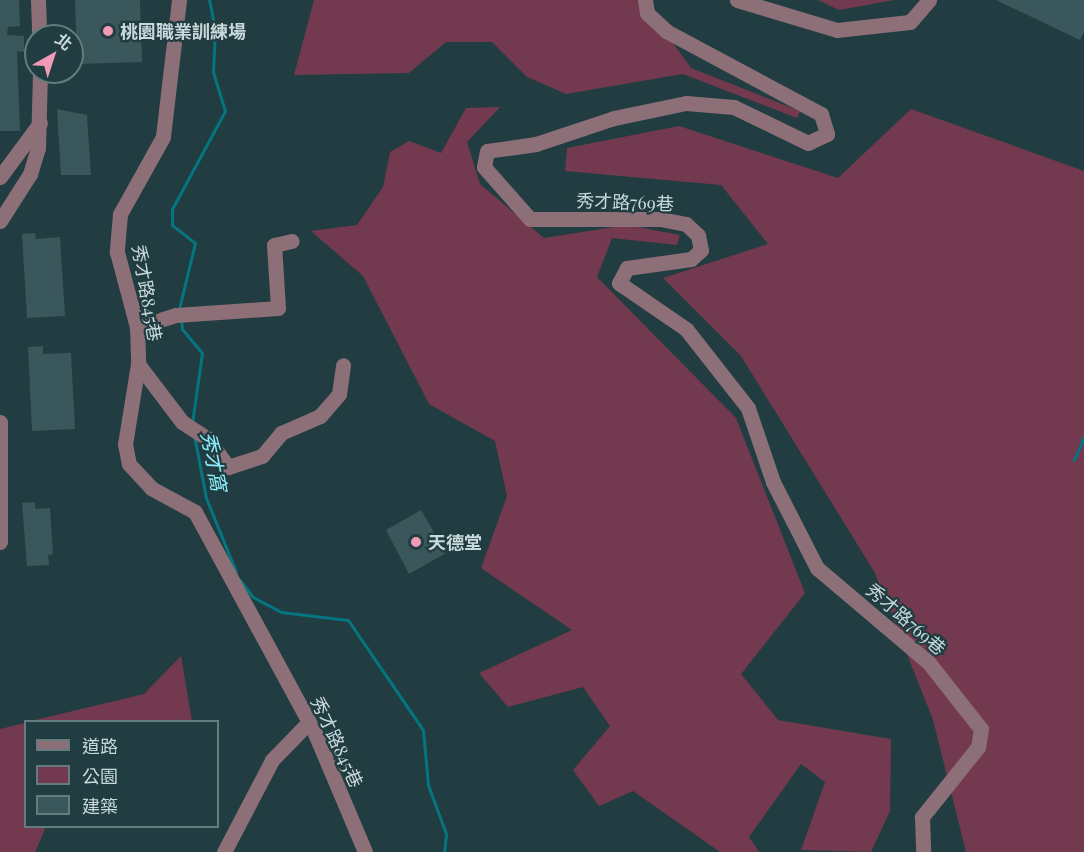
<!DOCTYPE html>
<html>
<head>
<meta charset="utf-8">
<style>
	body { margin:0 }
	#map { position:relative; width:1084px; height:852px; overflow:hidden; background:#213d41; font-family:"Playfair Display","Noto Sans TC",serif }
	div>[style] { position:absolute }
	.green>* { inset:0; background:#73394e }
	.stream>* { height:3px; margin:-1.5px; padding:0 1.5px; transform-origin:1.5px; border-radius:1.5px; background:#047581 }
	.building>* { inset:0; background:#3a575b }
	.minor>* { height:15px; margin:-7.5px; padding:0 7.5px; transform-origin:7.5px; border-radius:7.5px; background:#8d6f78 }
	.dots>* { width:16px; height:16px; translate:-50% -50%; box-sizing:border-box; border:3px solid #213d41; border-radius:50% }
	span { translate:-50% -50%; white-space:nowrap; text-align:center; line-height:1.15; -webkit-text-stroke:4.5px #213d41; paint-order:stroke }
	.poi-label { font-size:18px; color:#c9d9db; font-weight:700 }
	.left { translate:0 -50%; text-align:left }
	.street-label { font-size:18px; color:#c9d9db }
	.water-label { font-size:20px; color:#8ceefc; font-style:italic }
	.legend { position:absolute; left:24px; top:720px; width:195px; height:108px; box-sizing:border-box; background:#213d41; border:2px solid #647b7f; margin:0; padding:8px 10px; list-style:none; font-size:18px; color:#c9d9db }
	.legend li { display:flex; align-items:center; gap:12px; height:30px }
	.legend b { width:30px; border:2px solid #647b7f }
	.north { position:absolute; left:24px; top:24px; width:60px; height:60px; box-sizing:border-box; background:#213d41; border:2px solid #647b7f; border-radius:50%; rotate:39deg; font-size:16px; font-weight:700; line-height:24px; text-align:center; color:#c9d9db }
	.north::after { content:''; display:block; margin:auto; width:21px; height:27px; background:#f09ab6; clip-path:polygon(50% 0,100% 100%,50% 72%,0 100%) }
</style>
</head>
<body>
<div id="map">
	<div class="green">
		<div style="clip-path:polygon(314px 0,642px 0,691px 68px,800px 111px,797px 118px,683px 74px,566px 94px,527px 77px,492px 42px,446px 42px,409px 73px,294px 75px)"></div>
		<div style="clip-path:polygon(818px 0,894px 0,839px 10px)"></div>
		<div style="clip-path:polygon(500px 107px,467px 142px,480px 184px,544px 238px,627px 225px,680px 235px,677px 245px,612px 238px,597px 277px,736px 418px,805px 593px,741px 674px,778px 720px,891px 739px,890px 811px,871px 852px,801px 850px,825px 782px,801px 764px,749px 837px,759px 852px,720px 852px,633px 791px,599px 806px,573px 770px,610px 726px,583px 687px,508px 707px,479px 673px,572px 630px,481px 568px,507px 496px,495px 441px,429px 404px,363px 276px,311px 231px,357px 225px,383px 187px,390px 152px,409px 141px,441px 153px,466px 108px)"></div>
		<div style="clip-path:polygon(911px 109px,1084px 171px,1084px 852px,966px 852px,933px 720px,875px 573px,741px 356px,663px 278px,768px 244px,721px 185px,565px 171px,567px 148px,679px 126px,838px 178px)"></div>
		<div style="clip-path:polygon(181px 656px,192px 721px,31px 721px,144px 694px)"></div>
		<div style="clip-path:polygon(25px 723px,26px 826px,46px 827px,35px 852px,0 852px,0 729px)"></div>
	</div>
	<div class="stream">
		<div style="left:179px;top:309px;width:68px;rotate:-76.4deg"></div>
		<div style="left:195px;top:243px;width:29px;rotate:-142deg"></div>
		<div style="left:172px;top:225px;width:16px;rotate:-90deg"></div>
		<div style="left:172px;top:209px;width:111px;rotate:-61.6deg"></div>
		<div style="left:225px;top:111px;width:41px;rotate:-107.1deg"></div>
		<div style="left:213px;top:72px;width:42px;rotate:-87.3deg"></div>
		<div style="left:215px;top:30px;width:31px;rotate:-101deg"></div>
		<div style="left:181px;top:318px;width:11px;rotate:85deg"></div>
		<div style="left:182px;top:329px;width:31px;rotate:50deg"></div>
		<div style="left:202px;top:353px;width:71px;rotate:98.1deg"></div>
		<div style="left:194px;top:435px;width:64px;rotate:79.2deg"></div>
		<div style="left:206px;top:498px;width:80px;rotate:67.9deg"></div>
		<div style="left:1074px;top:460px;width:25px;rotate:-67deg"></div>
		<div style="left:240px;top:580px;width:21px;rotate:53deg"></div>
		<div style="left:253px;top:597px;width:32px;rotate:28deg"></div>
		<div style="left:281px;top:612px;width:67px;rotate:6.8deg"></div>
		<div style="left:348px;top:620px;width:133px;rotate:55.7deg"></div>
		<div style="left:423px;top:730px;width:55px;rotate:84.8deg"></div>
		<div style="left:428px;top:785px;width:52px;rotate:69.8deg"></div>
		<div style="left:446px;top:834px;width:18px;rotate:96deg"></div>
	</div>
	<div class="building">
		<div style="clip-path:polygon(0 0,19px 0,20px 26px,8px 27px,7px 35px,24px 36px,24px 52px,17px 51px,20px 131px,0 131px)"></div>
		<div style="clip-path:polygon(75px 0,140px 0,142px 62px,77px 64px)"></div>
		<div style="clip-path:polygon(996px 0,1084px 0,1084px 32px,1080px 40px)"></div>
		<div style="clip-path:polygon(57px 109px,87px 115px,91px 175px,61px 175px)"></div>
		<div style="clip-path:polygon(35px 233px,36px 239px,60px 237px,65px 316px,27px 318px,22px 234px)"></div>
		<div style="clip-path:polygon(43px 346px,43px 354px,71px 353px,75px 429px,32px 431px,28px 347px)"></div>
		<div style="clip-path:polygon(35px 502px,35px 509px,50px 508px,53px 554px,48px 555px,49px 565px,27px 566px,22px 503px)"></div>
		<div style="clip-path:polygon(421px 510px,446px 553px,409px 574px,386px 530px)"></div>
	</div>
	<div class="minor">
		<div style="left:38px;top:0;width:36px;rotate:88deg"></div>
		<div style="left:179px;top:0;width:138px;rotate:96.7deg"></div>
		<div style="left:163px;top:137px;width:88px;rotate:119.2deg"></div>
		<div style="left:120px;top:214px;width:38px;rotate:95deg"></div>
		<div style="left:117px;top:252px;width:78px;rotate:75.1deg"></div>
		<div style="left:137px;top:327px;width:37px;rotate:88deg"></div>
		<div style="left:138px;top:364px;width:81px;rotate:99.2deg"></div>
		<div style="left:125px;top:444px;width:20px;rotate:79deg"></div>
		<div style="left:129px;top:464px;width:33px;rotate:47deg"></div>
		<div style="left:151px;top:488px;width:50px;rotate:28.6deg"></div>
		<div style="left:195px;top:512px;width:249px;rotate:61.5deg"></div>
		<div style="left:314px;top:731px;width:131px;rotate:67.1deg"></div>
		<div style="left:645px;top:0;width:13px;rotate:81deg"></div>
		<div style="left:647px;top:13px;width:26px;rotate:43deg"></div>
		<div style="left:666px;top:31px;width:176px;rotate:28.2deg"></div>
		<div style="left:821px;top:114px;width:21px;rotate:73deg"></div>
		<div style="left:827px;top:134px;width:21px;rotate:155deg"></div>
		<div style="left:808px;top:143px;width:82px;rotate:-154.1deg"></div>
		<div style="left:734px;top:107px;width:48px;rotate:-175.2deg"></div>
		<div style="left:686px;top:103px;width:74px;rotate:168.2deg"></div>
		<div style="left:614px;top:118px;width:82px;rotate:161.6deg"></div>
		<div style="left:536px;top:144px;width:49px;rotate:171.9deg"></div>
		<div style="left:487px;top:151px;width:16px;rotate:101deg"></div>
		<div style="left:484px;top:167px;width:69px;rotate:48.5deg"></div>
		<div style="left:530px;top:219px;width:130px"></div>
		<div style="left:660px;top:219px;width:26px;rotate:11deg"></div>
		<div style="left:686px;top:224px;width:16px;rotate:43deg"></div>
		<div style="left:698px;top:235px;width:15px;rotate:79deg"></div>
		<div style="left:701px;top:250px;width:13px;rotate:138deg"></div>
		<div style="left:691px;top:259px;width:65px;rotate:172deg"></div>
		<div style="left:627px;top:268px;width:17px;rotate:118deg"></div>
		<div style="left:619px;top:283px;width:81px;rotate:34.5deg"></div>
		<div style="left:686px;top:329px;width:100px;rotate:51.9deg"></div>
		<div style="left:748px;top:408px;width:78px;rotate:71.3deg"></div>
		<div style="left:773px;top:482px;width:97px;rotate:62.9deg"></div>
		<div style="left:817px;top:568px;width:147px;rotate:40.3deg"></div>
		<div style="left:929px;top:663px;width:84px;rotate:51.8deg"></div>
		<div style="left:981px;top:729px;width:18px;rotate:99deg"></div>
		<div style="left:978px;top:747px;width:90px;rotate:128.7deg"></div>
		<div style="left:922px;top:817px;width:35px;rotate:88deg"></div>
		<div style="left:737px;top:0;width:104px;rotate:16.7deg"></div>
		<div style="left:837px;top:30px;width:73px;rotate:-6.3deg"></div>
		<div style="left:910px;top:22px;width:29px;rotate:-49deg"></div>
		<div style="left:0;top:177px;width:67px;rotate:-53.5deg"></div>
		<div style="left:0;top:221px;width:56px;rotate:-57.4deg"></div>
		<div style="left:30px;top:174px;width:27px;rotate:-73deg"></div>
		<div style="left:38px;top:148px;width:76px;rotate:-88.5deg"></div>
		<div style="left:137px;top:327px;width:41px;rotate:-17.1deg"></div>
		<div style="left:176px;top:315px;width:102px;rotate:-3.9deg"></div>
		<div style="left:278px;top:308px;width:63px;rotate:-93.6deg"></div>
		<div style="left:274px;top:245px;width:18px;rotate:-13deg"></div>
		<div style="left:138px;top:364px;width:73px;rotate:52.8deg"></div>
		<div style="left:182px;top:422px;width:30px;rotate:33deg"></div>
		<div style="left:207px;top:438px;width:36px;rotate:54deg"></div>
		<div style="left:228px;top:467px;width:36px;rotate:-18deg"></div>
		<div style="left:262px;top:456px;width:30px;rotate:-50deg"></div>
		<div style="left:281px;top:433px;width:43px;rotate:-23.6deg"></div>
		<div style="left:320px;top:416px;width:29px;rotate:-49deg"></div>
		<div style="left:339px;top:394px;width:29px;rotate:-82deg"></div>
		<div style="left:0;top:422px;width:120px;rotate:90deg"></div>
		<div style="left:224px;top:852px;width:104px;rotate:-62.4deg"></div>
		<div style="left:272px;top:760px;width:53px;rotate:-45.8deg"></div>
	</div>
	<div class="dots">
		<div style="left:108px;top:31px;background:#f09ab6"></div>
		<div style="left:416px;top:542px;background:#f09ab6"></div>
	</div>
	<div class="poi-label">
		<span class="left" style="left:120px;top:31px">桃園職業訓練場</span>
		<span class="left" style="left:428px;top:542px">天德堂</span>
	</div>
	<div class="street-label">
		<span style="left:625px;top:202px;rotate:2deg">秀才路769巷</span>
		<span style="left:147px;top:293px;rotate:80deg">秀才路845巷</span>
		<span style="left:906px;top:619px;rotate:41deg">秀才路769巷</span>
		<span style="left:337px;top:742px;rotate:65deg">秀才路845巷</span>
	</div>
	<div class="water-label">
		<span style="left:215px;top:461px;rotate:79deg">秀才窩</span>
	</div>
	<ul class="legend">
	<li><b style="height:8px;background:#8d6f78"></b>道路</li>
	<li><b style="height:16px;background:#73394e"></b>公園</li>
	<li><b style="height:16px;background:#3a575b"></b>建築</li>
	</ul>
	<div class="north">北</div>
</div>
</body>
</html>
